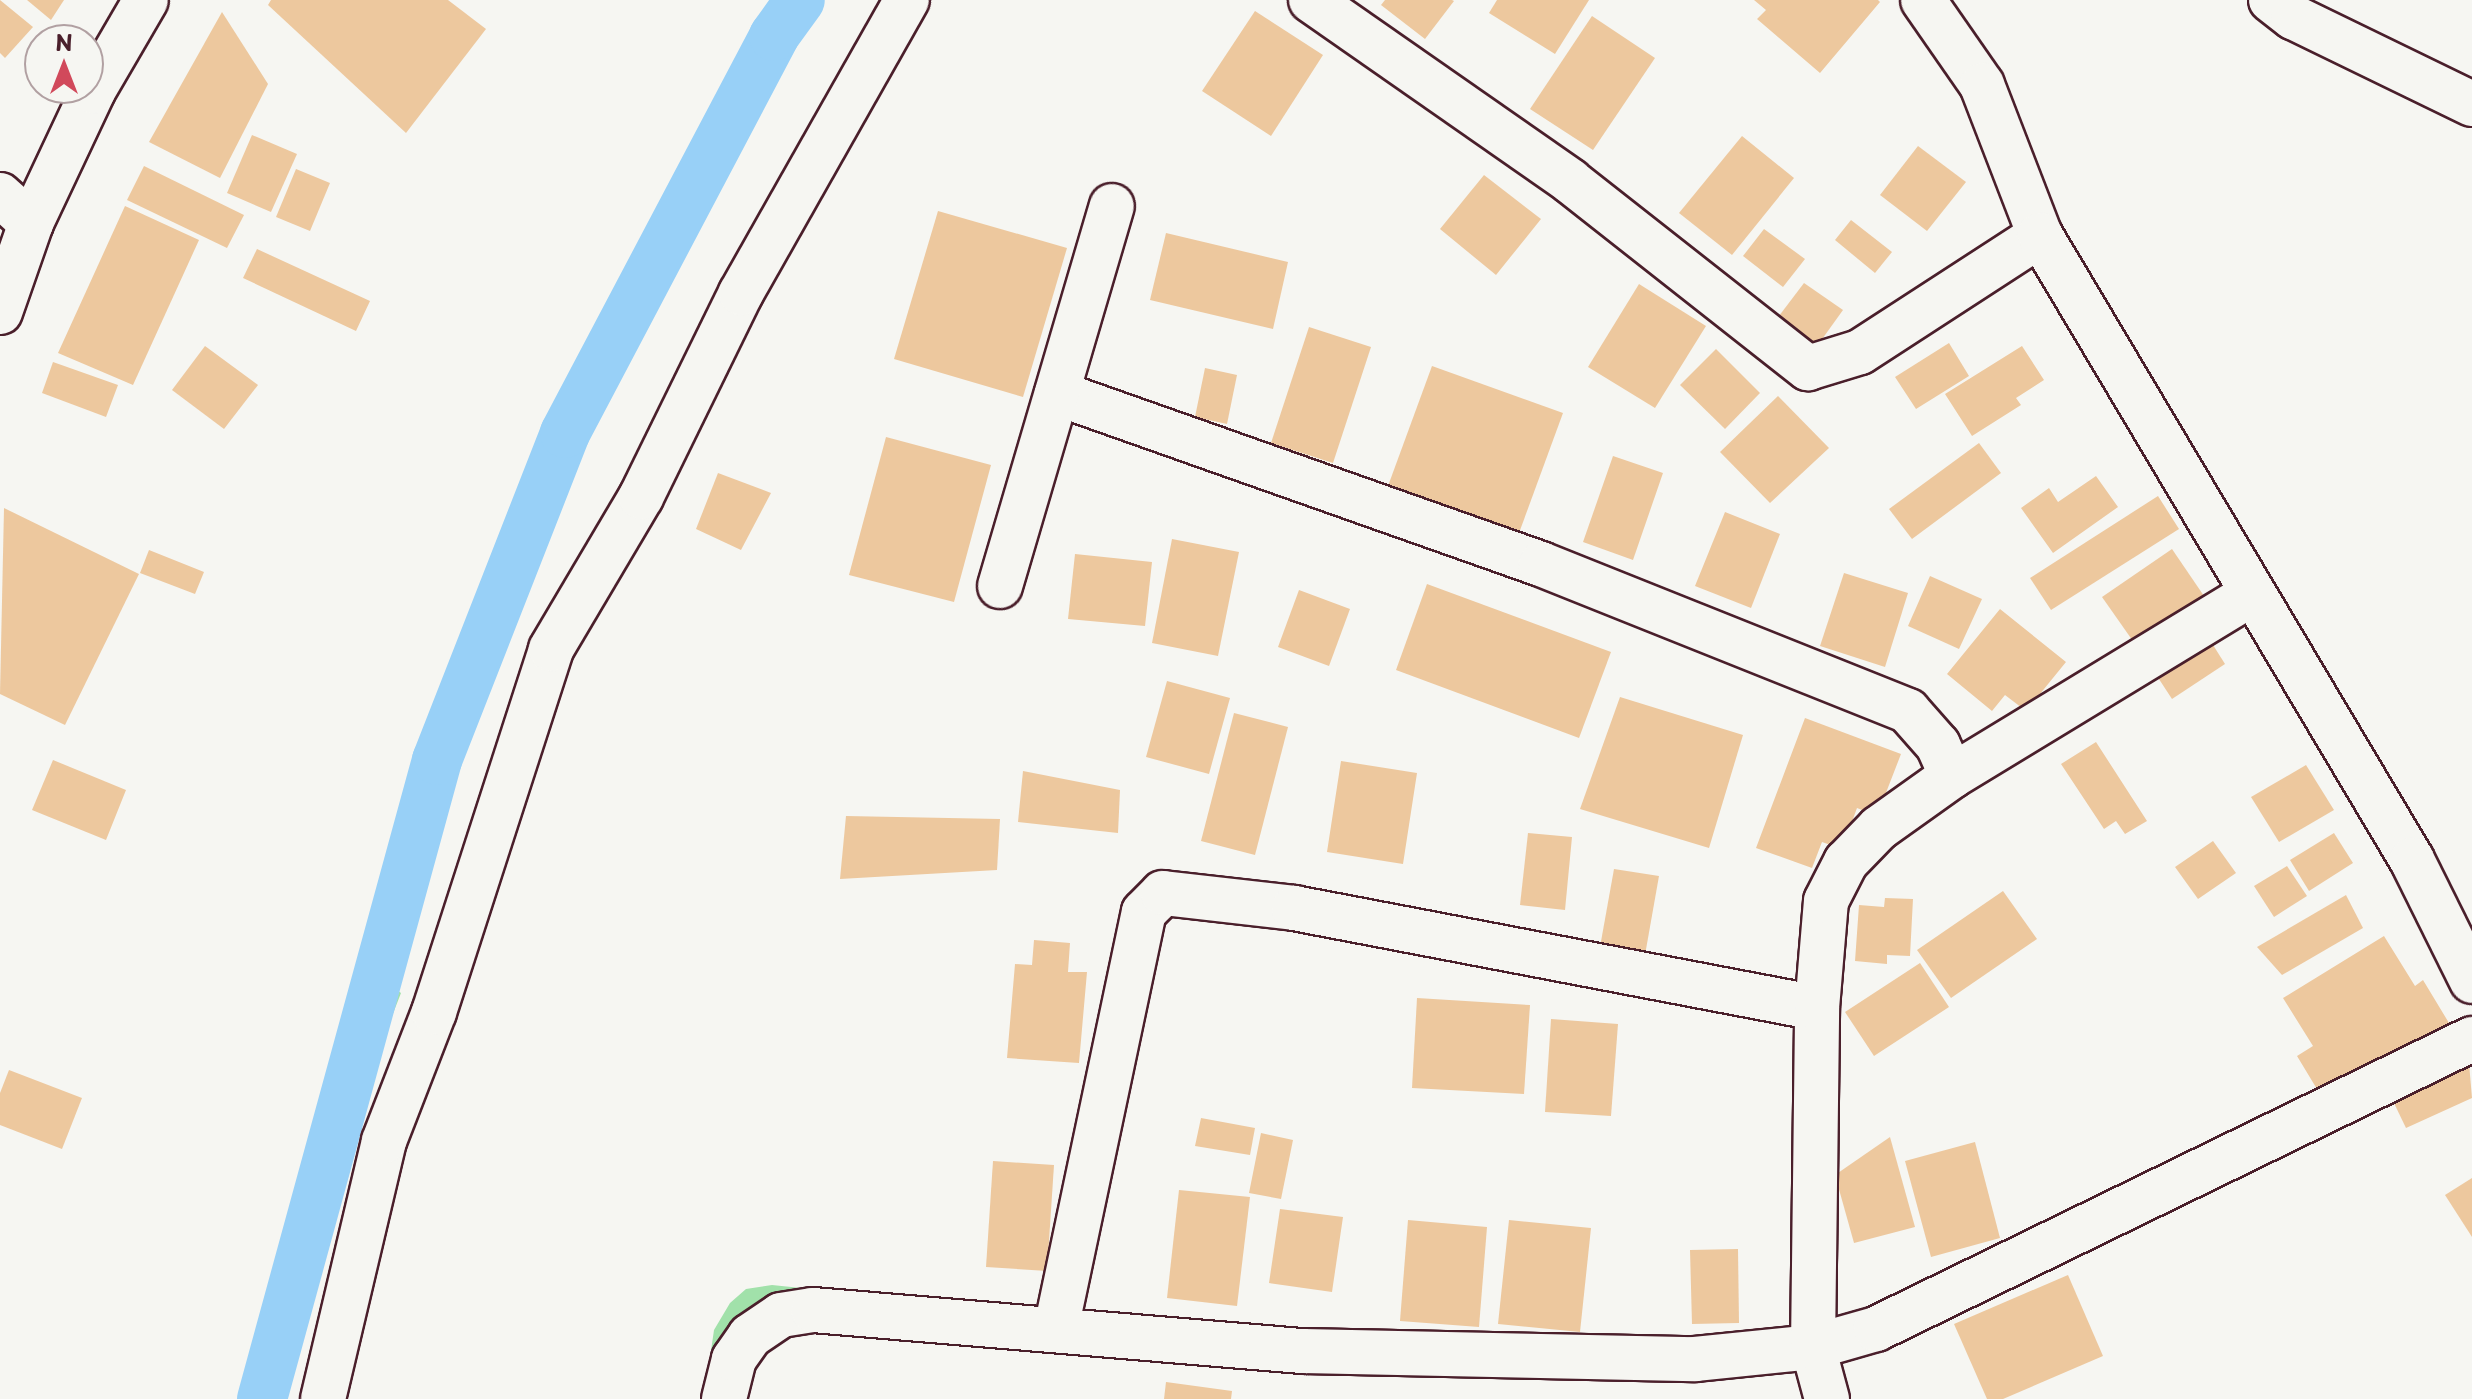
<!DOCTYPE html>
<html>
<head>
<meta charset="utf-8">
<style>
	body { margin:0 }
	#map { position:relative; width:2472px; height:1399px; overflow:hidden; background:#f6f6f2; font-family:"Playpen Sans",sans-serif }
	div>[style] { position:absolute }
	.green>* { inset:0; background:#a1e1aa }
	.canal>* { height:50px; margin:-25px; padding:0 25px; transform-origin:25px; border-radius:25px; background:#98d0f7 }
	.building>* { inset:0; background:#edc89e }
	.roads { filter:drop-shadow(2px 0 #4a1f2b) drop-shadow(-2px 0 #4a1f2b) drop-shadow(0 2px #4a1f2b) drop-shadow(0 -2px #4a1f2b) }
	.minor>* { height:44px; margin:-22px; padding:0 22px; transform-origin:22px; border-radius:22px; background:#f6f6f2 }
	span { translate:-50% -50%; white-space:nowrap; text-align:center; line-height:1.15; -webkit-text-stroke:6px #f6f6f2; paint-order:stroke }
	.north { position:absolute; left:24px; top:24px; width:80px; height:80px; box-sizing:border-box; background:#f6f6f2; border:2px solid #b1a0a2; border-radius:50%; rotate:0deg; font-size:22px; font-weight:700; line-height:32px; text-align:center; color:#4a1f2b }
	.north::after { content:''; display:block; margin:auto; width:28px; height:36px; background:#d1495b; clip-path:polygon(50% 0,100% 100%,50% 72%,0 100%) }
</style>
</head>
<body>
<div id="map">
	<div class="green">
		<div style="clip-path:polygon(363px 965px,401px 993px,346px 1134px,287px 1399px,254px 1399px,292px 1228px)"></div>
		<div style="clip-path:polygon(772px 1285px,878px 1296px,780px 1300px,704px 1399px,714px 1330px,730px 1303px,746px 1289px)"></div>
	</div>
	<div class="canal">
		<div style="left:262px;top:1399px;width:663px;rotate:-74.68deg"></div>
		<div style="left:437px;top:760px;width:351px;rotate:-68.6deg"></div>
		<div style="left:565px;top:433px;width:449px;rotate:-62.2deg"></div>
		<div style="left:774px;top:36px;width:44px;rotate:-54.2deg"></div>
	</div>
	<div class="building">
		<div style="clip-path:polygon(0 0,33px 27px,5px 58px,0 53px)"></div>
		<div style="clip-path:polygon(27px 0,64px 0,51px 20px)"></div>
		<div style="clip-path:polygon(271px 0,448px 0,486px 29px,406px 133px,268px 5px)"></div>
		<div style="clip-path:polygon(1385px 0,1452px 0,1454px 1px,1425px 39px,1381px 5px)"></div>
		<div style="clip-path:polygon(1497px 0,1589px 0,1555px 54px,1489px 13px)"></div>
		<div style="clip-path:polygon(1754px 0,1878px 0,1880px 2px,1820px 73px,1757px 19px,1766px 10px)"></div>
		<div style="clip-path:polygon(1255px 11px,1323px 55px,1271px 136px,1202px 91px)"></div>
		<div style="clip-path:polygon(222px 12px,268px 84px,220px 178px,149px 142px)"></div>
		<div style="clip-path:polygon(1592px 16px,1655px 58px,1593px 150px,1530px 109px)"></div>
		<div style="clip-path:polygon(252px 135px,297px 154px,271px 212px,227px 193px)"></div>
		<div style="clip-path:polygon(1742px 136px,1794px 178px,1732px 255px,1679px 213px)"></div>
		<div style="clip-path:polygon(1918px 146px,1966px 182px,1927px 231px,1880px 195px)"></div>
		<div style="clip-path:polygon(144px 166px,244px 215px,227px 248px,127px 200px)"></div>
		<div style="clip-path:polygon(296px 169px,330px 183px,310px 231px,276px 217px)"></div>
		<div style="clip-path:polygon(1484px 175px,1541px 219px,1496px 275px,1440px 229px)"></div>
		<div style="clip-path:polygon(125px 206px,199px 240px,133px 385px,58px 353px)"></div>
		<div style="clip-path:polygon(938px 211px,1067px 248px,1023px 397px,894px 359px)"></div>
		<div style="clip-path:polygon(1851px 220px,1892px 252px,1875px 273px,1835px 240px)"></div>
		<div style="clip-path:polygon(1764px 229px,1805px 259px,1783px 287px,1743px 256px)"></div>
		<div style="clip-path:polygon(1166px 233px,1288px 262px,1273px 329px,1150px 300px)"></div>
		<div style="clip-path:polygon(257px 249px,370px 301px,356px 331px,243px 278px)"></div>
		<div style="clip-path:polygon(1804px 283px,1843px 310px,1815px 349px,1776px 320px)"></div>
		<div style="clip-path:polygon(1639px 284px,1706px 326px,1655px 408px,1588px 367px)"></div>
		<div style="clip-path:polygon(1309px 327px,1371px 347px,1333px 463px,1271px 443px)"></div>
		<div style="clip-path:polygon(1949px 343px,1969px 376px,1916px 409px,1895px 377px)"></div>
		<div style="clip-path:polygon(205px 346px,258px 385px,224px 429px,172px 390px)"></div>
		<div style="clip-path:polygon(2022px 346px,2044px 380px,2016px 398px,2021px 405px,1972px 436px,1945px 394px)"></div>
		<div style="clip-path:polygon(1716px 349px,1760px 393px,1725px 429px,1680px 385px)"></div>
		<div style="clip-path:polygon(53px 362px,118px 385px,106px 417px,42px 393px)"></div>
		<div style="clip-path:polygon(1432px 366px,1563px 413px,1519px 533px,1388px 486px)"></div>
		<div style="clip-path:polygon(1205px 368px,1237px 375px,1227px 424px,1195px 417px)"></div>
		<div style="clip-path:polygon(1778px 396px,1829px 448px,1770px 503px,1720px 452px)"></div>
		<div style="clip-path:polygon(886px 437px,991px 465px,954px 602px,849px 575px)"></div>
		<div style="clip-path:polygon(1979px 443px,2001px 473px,1912px 539px,1889px 509px)"></div>
		<div style="clip-path:polygon(1613px 456px,1663px 473px,1633px 560px,1583px 542px)"></div>
		<div style="clip-path:polygon(718px 473px,771px 493px,741px 550px,696px 529px)"></div>
		<div style="clip-path:polygon(2096px 476px,2118px 507px,2053px 553px,2021px 508px,2049px 488px,2058px 502px)"></div>
		<div style="clip-path:polygon(2158px 496px,2179px 529px,2051px 610px,2030px 578px)"></div>
		<div style="clip-path:polygon(4px 508px,139px 574px,65px 725px,0 694px)"></div>
		<div style="clip-path:polygon(1725px 512px,1780px 534px,1751px 608px,1695px 586px)"></div>
		<div style="clip-path:polygon(1172px 539px,1239px 552px,1218px 656px,1152px 643px)"></div>
		<div style="clip-path:polygon(2172px 549px,2204px 596px,2135px 644px,2102px 597px)"></div>
		<div style="clip-path:polygon(149px 550px,204px 572px,195px 594px,140px 573px)"></div>
		<div style="clip-path:polygon(1075px 554px,1152px 562px,1145px 626px,1068px 619px)"></div>
		<div style="clip-path:polygon(1844px 573px,1908px 593px,1885px 667px,1820px 646px)"></div>
		<div style="clip-path:polygon(1930px 576px,1982px 599px,1959px 649px,1908px 626px)"></div>
		<div style="clip-path:polygon(1427px 584px,1611px 652px,1579px 738px,1396px 670px)"></div>
		<div style="clip-path:polygon(1299px 590px,1350px 609px,1329px 666px,1278px 647px)"></div>
		<div style="clip-path:polygon(2000px 609px,2066px 662px,2026px 711px,2005px 695px,1992px 711px,1947px 674px)"></div>
		<div style="clip-path:polygon(2208px 637px,2225px 664px,2172px 699px,2155px 673px)"></div>
		<div style="clip-path:polygon(1167px 681px,1230px 698px,1209px 774px,1146px 757px)"></div>
		<div style="clip-path:polygon(1620px 697px,1743px 735px,1709px 848px,1580px 809px)"></div>
		<div style="clip-path:polygon(1234px 713px,1288px 727px,1255px 855px,1201px 841px)"></div>
		<div style="clip-path:polygon(1805px 718px,1901px 754px,1877px 816px,1857px 808px,1842px 849px,1822px 842px,1812px 868px,1756px 848px)"></div>
		<div style="clip-path:polygon(2096px 742px,2147px 821px,2125px 834px,2116px 821px,2104px 829px,2061px 764px)"></div>
		<div style="clip-path:polygon(53px 760px,126px 790px,106px 840px,32px 810px)"></div>
		<div style="clip-path:polygon(1341px 761px,1417px 773px,1403px 864px,1327px 852px)"></div>
		<div style="clip-path:polygon(2306px 765px,2334px 810px,2279px 842px,2251px 797px)"></div>
		<div style="clip-path:polygon(1023px 771px,1120px 790px,1118px 833px,1018px 822px)"></div>
		<div style="clip-path:polygon(846px 816px,1000px 819px,997px 870px,840px 879px)"></div>
		<div style="clip-path:polygon(1528px 833px,1572px 837px,1565px 910px,1520px 905px)"></div>
		<div style="clip-path:polygon(2334px 833px,2353px 863px,2309px 891px,2290px 860px)"></div>
		<div style="clip-path:polygon(2213px 841px,2236px 873px,2198px 899px,2175px 867px)"></div>
		<div style="clip-path:polygon(2287px 866px,2307px 896px,2274px 917px,2254px 886px)"></div>
		<div style="clip-path:polygon(1614px 869px,1659px 876px,1645px 955px,1600px 947px)"></div>
		<div style="clip-path:polygon(2003px 891px,2037px 939px,1951px 998px,1917px 950px)"></div>
		<div style="clip-path:polygon(2346px 895px,2363px 928px,2282px 975px,2257px 947px)"></div>
		<div style="clip-path:polygon(1885px 898px,1913px 899px,1910px 956px,1887px 955px,1887px 964px,1855px 961px,1859px 905px,1884px 907px)"></div>
		<div style="clip-path:polygon(2384px 936px,2415px 986px,2423px 980px,2449px 1023px,2323px 1099px,2297px 1056px,2313px 1046px,2283px 998px)"></div>
		<div style="clip-path:polygon(1034px 940px,1070px 943px,1068px 972px,1087px 972px,1079px 1063px,1007px 1058px,1015px 964px,1032px 965px)"></div>
		<div style="clip-path:polygon(1920px 963px,1949px 1007px,1874px 1056px,1845px 1012px)"></div>
		<div style="clip-path:polygon(1417px 998px,1530px 1005px,1524px 1094px,1412px 1088px)"></div>
		<div style="clip-path:polygon(1551px 1019px,1618px 1024px,1611px 1116px,1545px 1112px)"></div>
		<div style="clip-path:polygon(2469px 1063px,2472px 1098px,2406px 1128px,2392px 1099px)"></div>
		<div style="clip-path:polygon(9px 1070px,82px 1098px,62px 1149px,0 1125px,0 1093px)"></div>
		<div style="clip-path:polygon(1201px 1118px,1255px 1128px,1250px 1155px,1195px 1146px)"></div>
		<div style="clip-path:polygon(1261px 1133px,1293px 1140px,1281px 1199px,1249px 1193px)"></div>
		<div style="clip-path:polygon(1890px 1137px,1915px 1227px,1854px 1243px,1835px 1175px)"></div>
		<div style="clip-path:polygon(1975px 1142px,2000px 1238px,1931px 1257px,1905px 1161px)"></div>
		<div style="clip-path:polygon(993px 1161px,1054px 1165px,1047px 1271px,986px 1267px)"></div>
		<div style="clip-path:polygon(2472px 1178px,2472px 1237px,2445px 1195px)"></div>
		<div style="clip-path:polygon(1179px 1190px,1250px 1197px,1237px 1306px,1167px 1298px)"></div>
		<div style="clip-path:polygon(1280px 1209px,1343px 1217px,1332px 1292px,1269px 1283px)"></div>
		<div style="clip-path:polygon(1408px 1220px,1487px 1227px,1479px 1327px,1400px 1321px)"></div>
		<div style="clip-path:polygon(1509px 1220px,1591px 1228px,1580px 1332px,1498px 1324px)"></div>
		<div style="clip-path:polygon(1738px 1249px,1739px 1323px,1692px 1324px,1690px 1250px)"></div>
		<div style="clip-path:polygon(2068px 1275px,2103px 1356px,2003px 1399px,1987px 1399px,1954px 1324px)"></div>
		<div style="clip-path:polygon(1166px 1382px,1232px 1391px,1231px 1399px,1164px 1399px)"></div>
	</div>
	<div class="roads">
		<div class="minor">
			<div style="left:1311px;top:0;width:316px;rotate:34.9deg"></div>
			<div style="left:1570px;top:181px;width:303px;rotate:38.2deg"></div>
			<div style="left:1808px;top:368px;width:54px;rotate:-17.1deg"></div>
			<div style="left:1860px;top:352px;width:215px;rotate:-33deg"></div>
			<div style="left:1923px;top:0;width:103px;rotate:55.2deg"></div>
			<div style="left:1982px;top:85px;width:161px;rotate:68.9deg"></div>
			<div style="left:2040px;top:235px;width:727px;rotate:59.24deg"></div>
			<div style="left:2412px;top:860px;width:135px;rotate:63.6deg"></div>
			<div style="left:2271px;top:0;width:28px;rotate:38deg"></div>
			<div style="left:2293px;top:17px;width:199px;rotate:25.9deg"></div>
			<div style="left:0;top:195px;width:42px;rotate:42.1deg"></div>
			<div style="left:0;top:312px;width:94px;rotate:-70.8deg"></div>
			<div style="left:31px;top:223px;width:146px;rotate:-64.8deg"></div>
			<div style="left:93px;top:91px;width:105px;rotate:-59.8deg"></div>
			<div style="left:1057px;top:393px;width:513px;rotate:19.46deg"></div>
			<div style="left:1541px;top:564px;width:395px;rotate:21.8deg"></div>
			<div style="left:1908px;top:711px;width:45px;rotate:48.6deg"></div>
			<div style="left:1938px;top:745px;width:34px;rotate:66deg"></div>
			<div style="left:1952px;top:776px;width:349px;rotate:-31.3deg"></div>
			<div style="left:1000px;top:586px;width:396px;rotate:-73.6deg"></div>
			<div style="left:1056px;top:1329px;width:426px;rotate:-78.1deg"></div>
			<div style="left:1144px;top:912px;width:27px;rotate:-45deg"></div>
			<div style="left:1163px;top:893px;width:132px;rotate:6.5deg"></div>
			<div style="left:1294px;top:908px;width:532px;rotate:10.82deg"></div>
			<div style="left:323px;top:1399px;width:265px;rotate:-76.7deg"></div>
			<div style="left:384px;top:1141px;width:138px;rotate:-68.8deg"></div>
			<div style="left:434px;top:1012px;width:381px;rotate:-72.1deg"></div>
			<div style="left:551px;top:649px;width:177px;rotate:-59.4deg"></div>
			<div style="left:641px;top:497px;width:227px;rotate:-63.9deg"></div>
			<div style="left:741px;top:293px;width:337px;rotate:-60.5deg"></div>
			<div style="left:724px;top:1399px;width:41px;rotate:-76deg"></div>
			<div style="left:734px;top:1359px;width:28px;rotate:-55deg"></div>
			<div style="left:750px;top:1336px;width:37px;rotate:-34deg"></div>
			<div style="left:781px;top:1315px;width:32px;rotate:-9deg"></div>
			<div style="left:813px;top:1310px;width:492px;rotate:4.8deg"></div>
			<div style="left:1303px;top:1351px;width:392px;rotate:1.2deg"></div>
			<div style="left:1695px;top:1359px;width:119px;rotate:-5.8deg"></div>
			<div style="left:1813px;top:1347px;width:66px;rotate:-15.9deg"></div>
			<div style="left:1876px;top:1329px;width:663px;rotate:-25.95deg"></div>
			<div style="left:1827px;top:1399px;width:54px;rotate:-105.1deg"></div>
			<div style="left:1813px;top:1347px;width:339px;rotate:-89.3deg"></div>
			<div style="left:1817px;top:1008px;width:107px;rotate:-85.2deg"></div>
			<div style="left:1826px;top:901px;width:44px;rotate:-62.9deg"></div>
			<div style="left:1846px;top:862px;width:47px;rotate:-45.9deg"></div>
			<div style="left:1879px;top:828px;width:90px;rotate:-35.5deg"></div>
		</div>
	</div>
	<div class="north">N</div>
</div>
</body>
</html>
